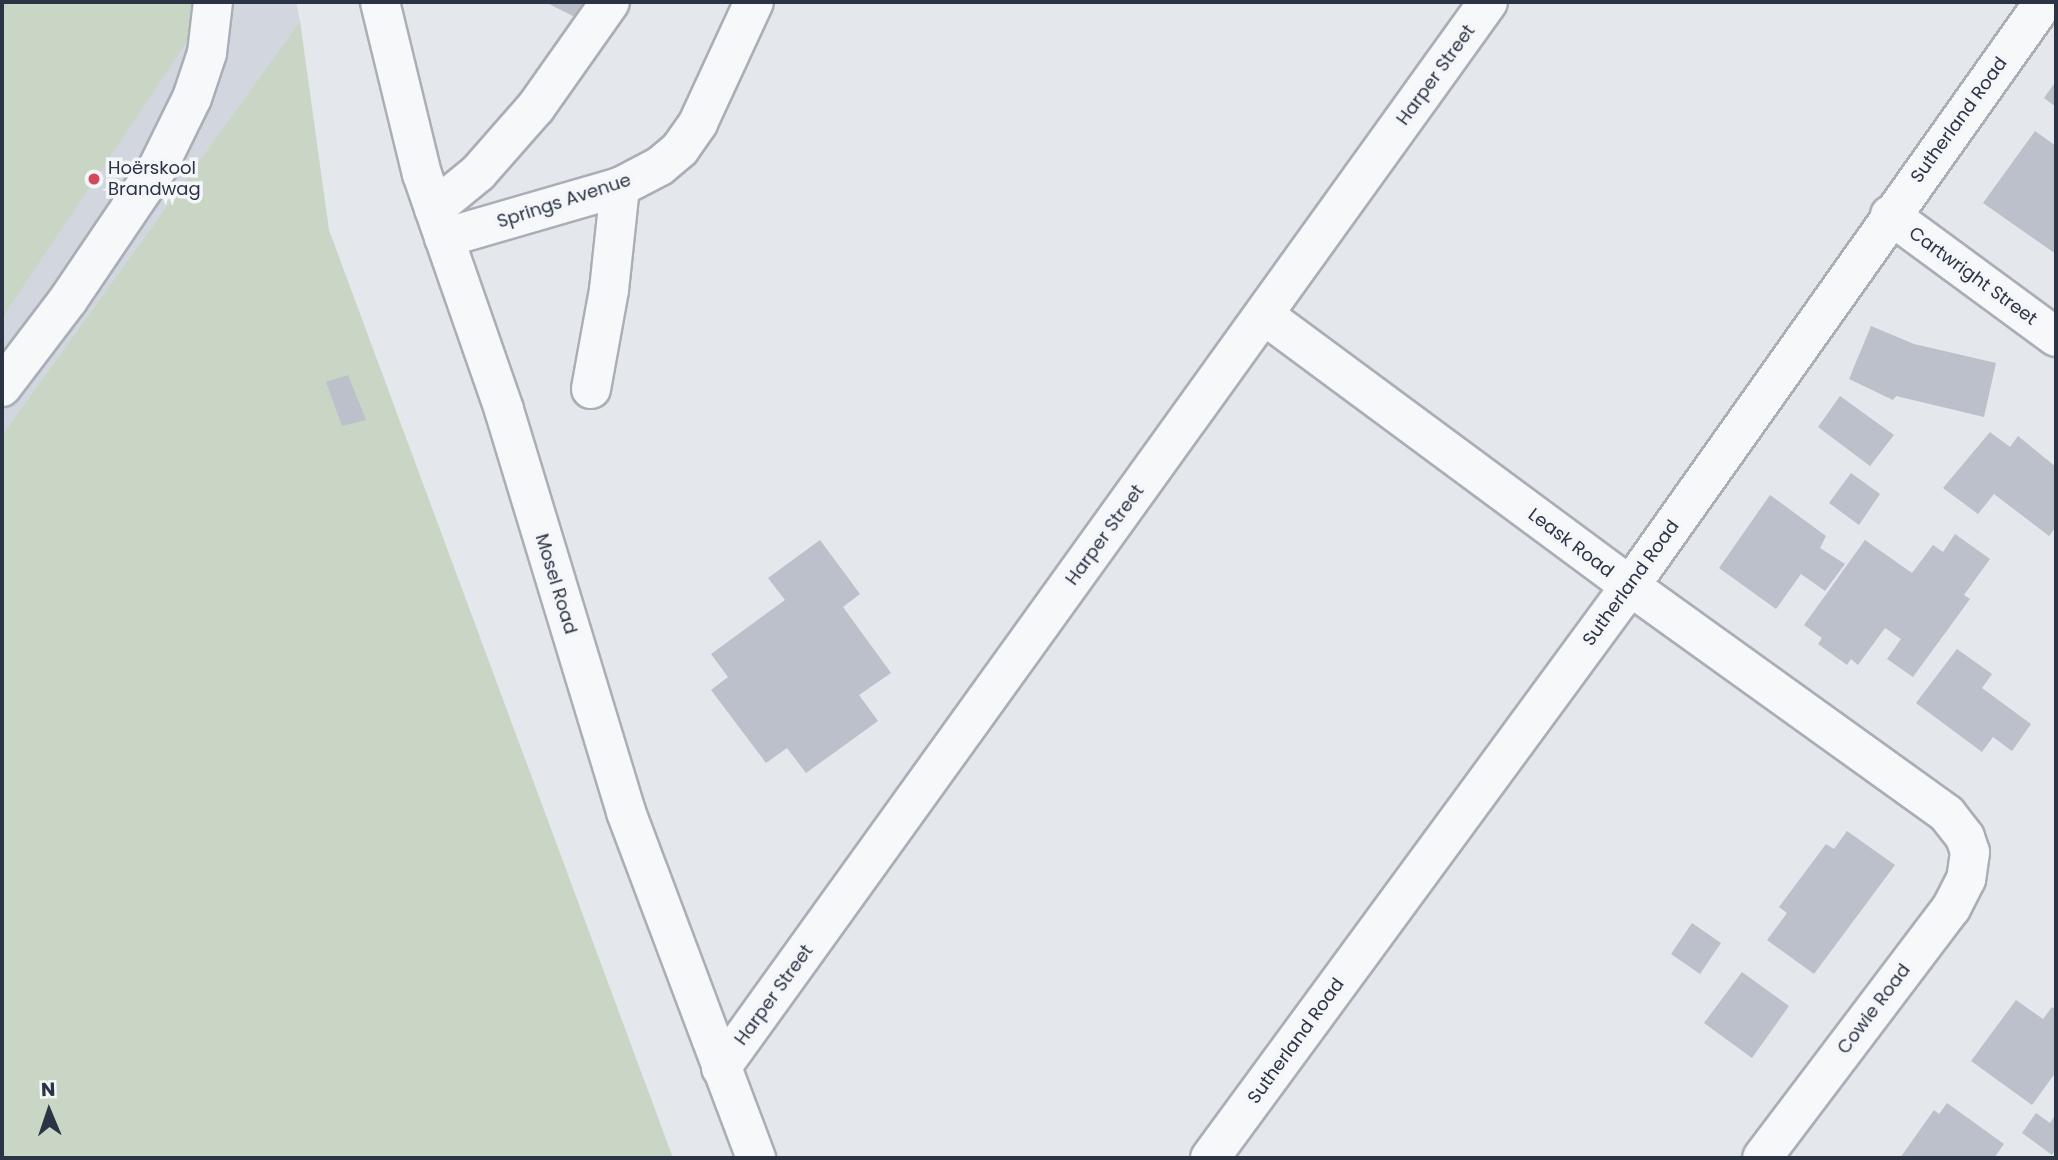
<!DOCTYPE html>
<html>
<head>
<meta charset="utf-8">
<style>
	body { margin:0 }
	#map { position:relative; width:2058px; height:1160px; overflow:hidden; background:#e4e7ec; font-family:Poppins,sans-serif }
	div>[style] { position:absolute }
	.built>* { inset:0; background:#d2d6de }
	.green>* { inset:0; background:#c9d6c5 }
	.building>* { inset:0; background:#bbc0ca }
	.roads { filter:drop-shadow(2px 0 #a9aeb7) drop-shadow(-2px 0 #a9aeb7) drop-shadow(0 2px #a9aeb7) drop-shadow(0 -2px #a9aeb7) }
	.minor>* { height:38px; margin:-19px; padding:0 19px; transform-origin:19px; border-radius:19px; background:#f7f8fa }
	.dots>* { width:19px; height:19px; translate:-50% -50%; box-sizing:border-box; border:4px solid #f4f6f9; border-radius:50% }
	span { translate:-50% -50%; white-space:nowrap; text-align:center; line-height:1.15; -webkit-text-stroke:7px #f4f6f9; paint-order:stroke }
	.street-label { font-size:18px; color:#2b3445 }
	.poi-label { font-size:18px; color:#2b3445 }
	.left { translate:0 -50%; text-align:left }
	.frame { position:absolute; inset:0; border:4px solid #2b3445; pointer-events:none }
	.north { position:absolute; left:14px; top:1076px; width:70px; height:70px; -webkit-text-stroke:5px #f4f6f9; paint-order:stroke; rotate:358deg; font-size:19px; font-weight:700; line-height:28px; text-align:center; color:#2b3445 }
	.north::after { content:''; display:block; margin:auto; width:24px; height:32px; background:#2b3445; clip-path:polygon(50% 0,100% 100%,50% 72%,0 100%) }
</style>
</head>
<body>
<div id="map">
	<div class="built">
		<div style="clip-path:polygon(2px 2px,296px 2px,300px 21px,2px 435px)"></div>
	</div>
	<div class="green">
		<div style="clip-path:polygon(2px 2px,197px 2px,196px 28px,2px 318px)"></div>
		<div style="clip-path:polygon(300px 21px,329px 230px,673px 1158px,2px 1158px,2px 435px)"></div>
	</div>
	<div class="building">
		<div style="clip-path:polygon(545px 2px,591px 2px,583px 21px)"></div>
		<div style="clip-path:polygon(2056px 81px,2056px 107px,2044px 98px)"></div>
		<div style="clip-path:polygon(2035px 131px,2056px 146px,2056px 254px,1983px 203px)"></div>
		<div style="clip-path:polygon(1871px 326px,1914px 344px,1996px 363px,1984px 417px,1896px 396px,1893px 400px,1849px 379px)"></div>
		<div style="clip-path:polygon(348px 375px,366px 420px,342px 426px,326px 382px)"></div>
		<div style="clip-path:polygon(1840px 396px,1894px 435px,1870px 466px,1818px 427px)"></div>
		<div style="clip-path:polygon(1990px 432px,2010px 447px,2018px 436px,2056px 467px,2056px 527px,2049px 536px,1994px 494px,1978px 514px,1943px 488px)"></div>
		<div style="clip-path:polygon(1851px 473px,1880px 494px,1859px 525px,1829px 503px)"></div>
		<div style="clip-path:polygon(1770px 495px,1826px 536px,1820px 548px,1845px 564px,1825px 591px,1801px 574px,1776px 609px,1719px 568px)"></div>
		<div style="clip-path:polygon(1955px 534px,1990px 559px,1964px 595px,1970px 599px,1913px 677px,1887px 659px,1901px 639px,1885px 628px,1858px 665px,1851px 659px,1847px 665px,1818px 644px,1822px 638px,1804px 625px,1865px 540px,1912px 573px,1933px 545px,1943px 552px)"></div>
		<div style="clip-path:polygon(820px 540px,860px 594px,843px 607px,891px 673px,859px 695px,878px 721px,806px 773px,787px 748px,766px 763px,711px 690px,728px 677px,711px 654px,785px 600px,768px 578px)"></div>
		<div style="clip-path:polygon(1957px 649px,1992px 674px,1982px 688px,2031px 724px,2012px 751px,1993px 737px,1982px 752px,1916px 703px)"></div>
		<div style="clip-path:polygon(1847px 831px,1895px 865px,1814px 974px,1767px 940px,1787px 913px,1779px 907px,1826px 844px,1834px 849px)"></div>
		<div style="clip-path:polygon(1692px 923px,1721px 943px,1700px 974px,1671px 954px)"></div>
		<div style="clip-path:polygon(1742px 972px,1789px 1006px,1752px 1058px,1704px 1023px)"></div>
		<div style="clip-path:polygon(2016px 1000px,2043px 1019px,2052px 1007px,2056px 1010px,2056px 1072px,2032px 1105px,1971px 1061px)"></div>
		<div style="clip-path:polygon(1947px 1103px,2004px 1144px,1994px 1158px,1900px 1158px,1934px 1110px,1939px 1114px)"></div>
		<div style="clip-path:polygon(2036px 1113px,2050px 1123px,2056px 1114px,2056px 1149px,2052px 1155px,2022px 1133px)"></div>
	</div>
	<div class="roads">
		<div class="minor">
			<div style="left:380px;top:2px;width:177px;rotate:76.3deg"></div>
			<div style="left:422px;top:174px;width:250px;rotate:70.8deg"></div>
			<div style="left:504px;top:410px;width:420px;rotate:73.1deg"></div>
			<div style="left:626px;top:812px;width:370px;rotate:69.4deg"></div>
			<div style="left:434px;top:209px;width:57px;rotate:-39.3deg"></div>
			<div style="left:478px;top:173px;width:88px;rotate:-48.7deg"></div>
			<div style="left:536px;top:107px;width:128px;rotate:-54.8deg"></div>
			<div style="left:1890px;top:215px;width:206px;rotate:36.3deg"></div>
			<div style="left:444px;top:238px;width:183px;rotate:-16.2deg"></div>
			<div style="left:620px;top:187px;width:45px;rotate:-27.7deg"></div>
			<div style="left:660px;top:166px;width:26px;rotate:-40deg"></div>
			<div style="left:680px;top:149px;width:32px;rotate:-55deg"></div>
			<div style="left:698px;top:123px;width:133px;rotate:-65.2deg"></div>
			<div style="left:1264px;top:315px;width:455px;rotate:36.5deg"></div>
			<div style="left:1630px;top:586px;width:390px;rotate:35.7deg"></div>
			<div style="left:1947px;top:814px;width:29px;rotate:52deg"></div>
			<div style="left:1965px;top:837px;width:16px;rotate:72deg"></div>
			<div style="left:1970px;top:852px;width:27px;rotate:98deg"></div>
			<div style="left:1966px;top:879px;width:33px;rotate:117deg"></div>
			<div style="left:1951px;top:908px;width:313px;rotate:127.1deg"></div>
			<div style="left:2px;top:387px;width:109px;rotate:-52.8deg"></div>
			<div style="left:68px;top:300px;width:161px;rotate:-55.9deg"></div>
			<div style="left:158px;top:167px;width:77px;rotate:-63.8deg"></div>
			<div style="left:192px;top:98px;width:47px;rotate:-71.6deg"></div>
			<div style="left:207px;top:53px;width:51px;rotate:-83.3deg"></div>
			<div style="left:591px;top:389px;width:101px;rotate:-79.7deg"></div>
			<div style="left:609px;top:290px;width:104px;rotate:-83.9deg"></div>
			<div style="left:721px;top:1068px;width:1313px;rotate:-54.26deg"></div>
			<div style="left:1210px;top:1158px;width:710px;rotate:-53.71deg"></div>
			<div style="left:1630px;top:586px;width:716px;rotate:-54.67deg"></div>
		</div>
	</div>
	<div class="dots">
		<div style="left:94px;top:179px;background:#d1495b"></div>
	</div>
	<div class="street-label">
		<span style="left:1436px;top:75px;rotate:-54deg">Harper Street</span>
		<span style="left:1959px;top:120px;rotate:-54deg">Sutherland Road</span>
		<span style="left:564px;top:201px;rotate:-18deg">Springs Avenue</span>
		<span style="left:1973px;top:276px;rotate:36deg">Cartwright Street</span>
		<span style="left:1105px;top:535px;rotate:-54deg">Harper Street</span>
		<span style="left:1571px;top:543px;rotate:37deg">Leask Road</span>
		<span style="left:1631px;top:583px;rotate:-54deg">Sutherland Road</span>
		<span style="left:556px;top:584px;rotate:73deg">Mosel Road</span>
		<span style="left:774px;top:995px;rotate:-54deg">Harper Street</span>
		<span style="left:1874px;top:1009px;rotate:-53deg">Cowie Road</span>
		<span style="left:1296px;top:1041px;rotate:-54deg">Sutherland Road</span>
	</div>
	<div class="poi-label">
		<span class="left" style="left:108px;top:179px">Hoërskool<br>Brandwag</span>
	</div>
	<div class="frame"></div>
	<div class="north">N</div>
</div>
</body>
</html>
